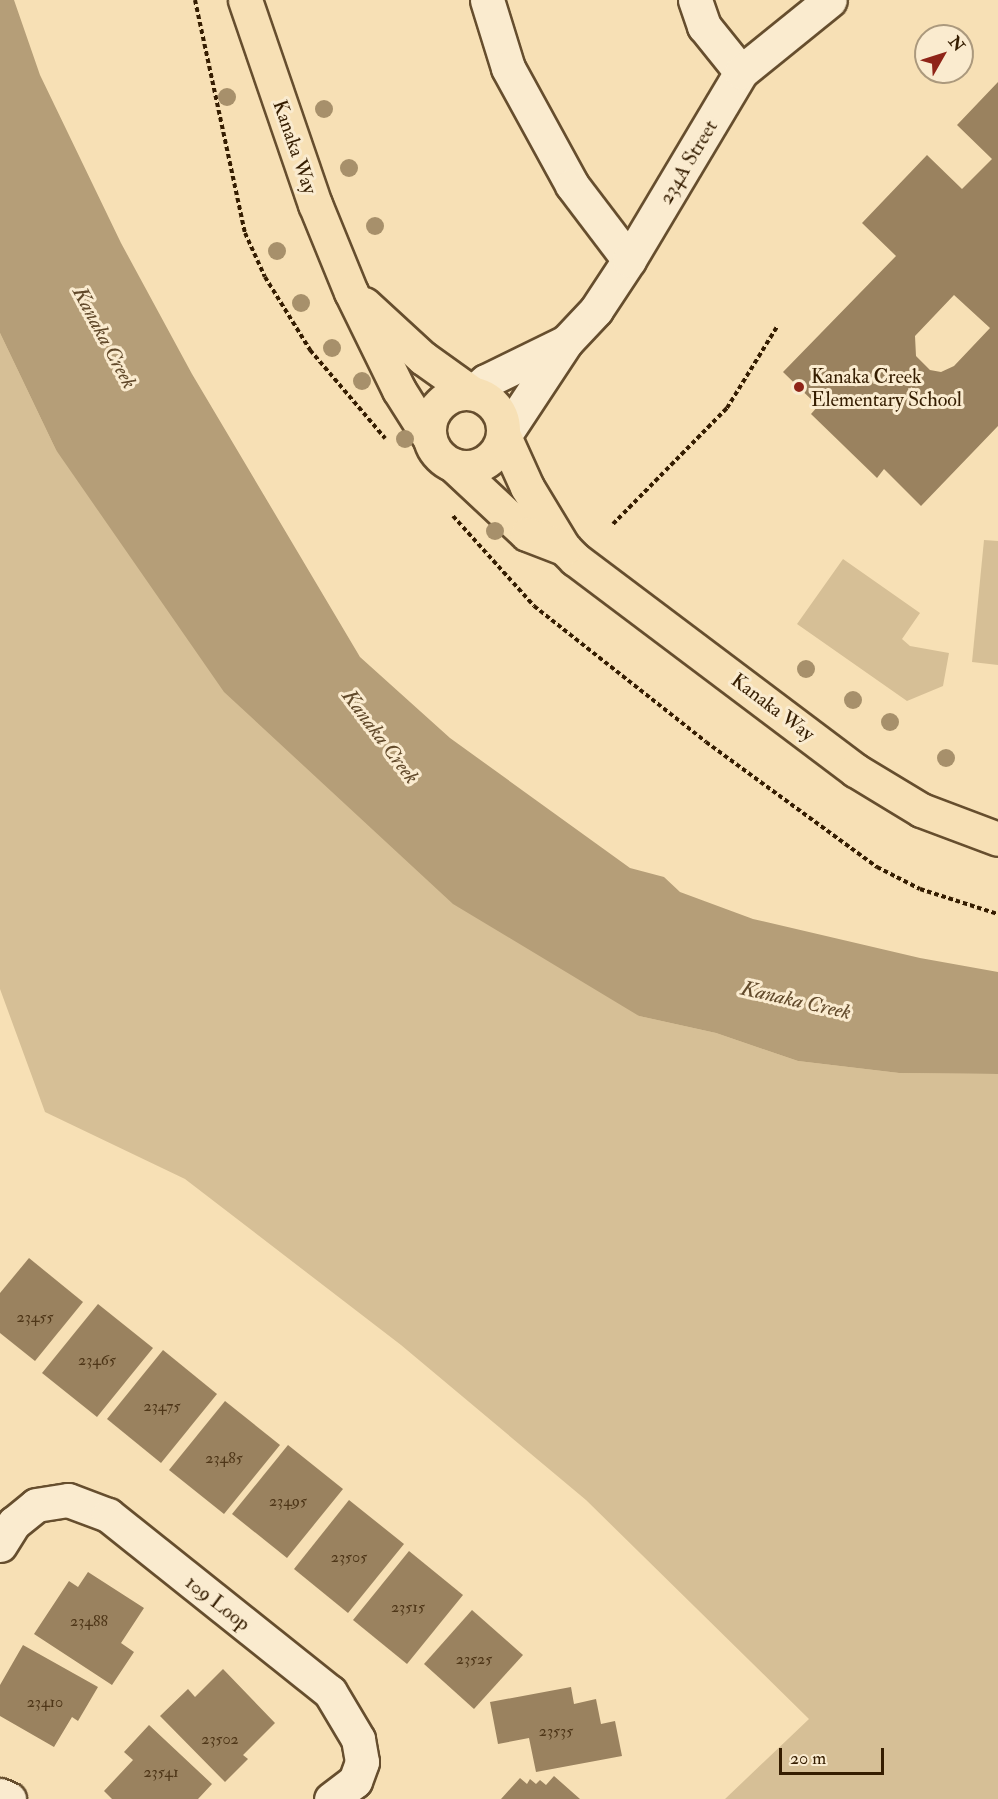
<!DOCTYPE html>
<html>
<head>
<meta charset="utf-8">
<style>
	body { margin:0 }
	#map { position:relative; width:998px; height:1799px; overflow:hidden; background:#f7e0b5; font-family:"IM FELL Double Pica",serif }
	div>[style] { position:absolute }
	.green>* { inset:0; background:#d6bf96 }
	.water>* { inset:0; background:#b59e78 }
	.building>* { inset:0; background:#9a825f }
	.path>* { height:4px; margin-top:-2px; transform-origin:0; background:repeating-linear-gradient(90deg,#351d01 0 4.5px,transparent 0 7.5px) }
	.roads { filter:drop-shadow(2px 0 #664e2e) drop-shadow(-2px 0 #664e2e) drop-shadow(0 2px #664e2e) drop-shadow(0 -2px #664e2e) }
	.minor>* { height:33px; margin:-16.5px; padding:0 16.5px; transform-origin:16.5px; border-radius:16.5px; background:#faebcf }
	.major>* { height:33px; margin:-16.5px; padding:0 16.5px; transform-origin:16.5px; border-radius:16.5px; background:#f7e0b5 }
	.major>.ring { margin:-16.5px; padding:0; box-sizing:content-box; background:none; border:33px solid #f7e0b5; border-radius:50% }
	.trees>* { width:18px; height:18px; margin:-9px; border-radius:50%; background:#a7906b }
	.dots>* { width:16px; height:16px; translate:-50% -50%; box-sizing:border-box; border:3px solid #faebcf; border-radius:50% }
	span { translate:-50% -50%; white-space:nowrap; text-align:center; line-height:1.15; -webkit-text-stroke:6px #faebcf; paint-order:stroke }
	.number-label { font-size:16px; color:#4e3618 }
	.number-label span { -webkit-text-stroke-width:0 }
	.street-label { font-size:20px; color:#351d01 }
	.poi-label { font-size:20px; color:#351d01 }
	.left { translate:0 -50%; text-align:left }
	.water-label { font-size:21px; color:#624a2b; font-style:italic }
	.north { position:absolute; left:914px; top:24px; width:60px; height:60px; box-sizing:border-box; background:#faebcf; border:2px solid #ab997d; border-radius:50%; rotate:51deg; font-size:16px; font-weight:700; line-height:24px; text-align:center; color:#351d01 }
	.north::after { content:''; display:block; margin:auto; width:21px; height:27px; background:#8f2418; clip-path:polygon(50% 0,100% 100%,50% 72%,0 100%) }
	.scale { position:absolute; left:779px; top:1748px; width:105px; height:27px; box-sizing:border-box; border:3px solid #351d01; border-top:0; padding-left:8px; font-size:18px; line-height:21px; white-space:nowrap; color:#351d01; -webkit-text-stroke:4px #faebcf; paint-order:stroke }
</style>
</head>
<body>
<div id="map">
	<div class="green">
		<div style="clip-path:polygon(0 333px,56px 450px,639px 1016px,716px 1033px,798px 1061px,899px 1073px,998px 1074px,998px 1799px,725px 1799px,809px 1719px,586px 1500px,401px 1345px,185px 1179px,45px 1112px,0 989px)"></div>
		<div style="clip-path:polygon(984px 540px,998px 541px,998px 665px,972px 662px)"></div>
		<div style="clip-path:polygon(843px 559px,920px 613px,902px 639px,910px 646px,949px 653px,943px 686px,907px 701px,797px 624px)"></div>
	</div>
	<div class="water">
		<div style="clip-path:polygon(0 0,14px 0,40px 75px,121px 243px,192px 374px,360px 657px,450px 738px,630px 868px,664px 877px,680px 892px,753px 919px,920px 958px,998px 972px,998px 1074px,899px 1073px,798px 1061px,716px 1033px,639px 1016px,453px 904px,224px 692px,56px 450px,0 333px)"></div>
	</div>
	<div class="building">
		<div style="clip-path:polygon(evenodd,998px 82px,998px 426px,921px 506px,884px 469px,877px 478px,811px 414px,818px 406px,783px 372px,896px 256px,862px 223px,927px 155px,962px 189px,992px 159px,957px 125px,998px 82px,954px 295px,990px 328px,954px 366px,941px 372px,930px 370px,916px 356px,915px 336px,954px 295px)"></div>
		<div style="clip-path:polygon(29px 1258px,83px 1302px,35px 1361px,0 1333px,0 1293px)"></div>
		<div style="clip-path:polygon(98px 1304px,153px 1348px,97px 1417px,42px 1373px)"></div>
		<div style="clip-path:polygon(163px 1350px,217px 1394px,161px 1463px,107px 1419px)"></div>
		<div style="clip-path:polygon(225px 1401px,280px 1445px,224px 1514px,169px 1470px)"></div>
		<div style="clip-path:polygon(288px 1445px,343px 1489px,287px 1558px,232px 1514px)"></div>
		<div style="clip-path:polygon(349px 1500px,404px 1544px,348px 1613px,294px 1569px)"></div>
		<div style="clip-path:polygon(409px 1551px,463px 1595px,407px 1664px,353px 1620px)"></div>
		<div style="clip-path:polygon(88px 1572px,144px 1608px,121px 1643px,134px 1652px,112px 1685px,34px 1634px,69px 1581px,78px 1587px)"></div>
		<div style="clip-path:polygon(472px 1610px,523px 1655px,474px 1709px,424px 1664px)"></div>
		<div style="clip-path:polygon(23px 1645px,98px 1687px,78px 1721px,72px 1717px,54px 1747px,0 1716px,0 1685px)"></div>
		<div style="clip-path:polygon(223px 1669px,275px 1723px,243px 1755px,248px 1759px,225px 1782px,160px 1716px,188px 1689px,195px 1697px)"></div>
		<div style="clip-path:polygon(571px 1687px,574px 1704px,596px 1699px,601px 1724px,615px 1721px,622px 1756px,536px 1772px,529px 1738px,498px 1744px,490px 1702px)"></div>
		<div style="clip-path:polygon(149px 1725px,212px 1784px,198px 1799px,112px 1799px,104px 1791px,133px 1760px,124px 1752px)"></div>
		<div style="clip-path:polygon(554px 1776px,580px 1799px,501px 1799px,520px 1778px,527px 1784px,530px 1779px,536px 1784px,540px 1780px,546px 1785px)"></div>
	</div>
	<div class="path">
		<div style="left:195px;top:0;width:238px;rotate:77.9deg"></div>
		<div style="left:245px;top:233px;width:48px;rotate:65.6deg"></div>
		<div style="left:265px;top:277px;width:86px;rotate:58.3deg"></div>
		<div style="left:310px;top:350px;width:116px;rotate:49.6deg"></div>
		<div style="left:453px;top:516px;width:121px;rotate:48deg"></div>
		<div style="left:534px;top:606px;width:219px;rotate:38.3deg"></div>
		<div style="left:706px;top:742px;width:212px;rotate:36.2deg"></div>
		<div style="left:877px;top:867px;width:48px;rotate:27.1deg"></div>
		<div style="left:920px;top:889px;width:82px;rotate:17.8deg"></div>
		<div style="left:613px;top:524px;width:163px;rotate:-45.5deg"></div>
		<div style="left:727px;top:408px;width:97px;rotate:-58.4deg"></div>
	</div>
	<div class="roads">
		<div class="minor">
			<div style="left:487px;top:0;width:71px;rotate:72.8deg"></div>
			<div style="left:508px;top:68px;width:133px;rotate:61.3deg"></div>
			<div style="left:572px;top:185px;width:94px;rotate:52.8deg"></div>
			<div style="left:695px;top:0;width:28px;rotate:71deg"></div>
			<div style="left:704px;top:26px;width:59px;rotate:51.2deg"></div>
			<div style="left:472px;top:393px;width:18px;rotate:-41deg"></div>
			<div style="left:486px;top:381px;width:87px;rotate:-26deg"></div>
			<div style="left:504px;top:436px;width:113px;rotate:-56.6deg"></div>
			<div style="left:566px;top:342px;width:44px;rotate:-46.8deg"></div>
			<div style="left:596px;top:310px;width:60px;rotate:-56.6deg"></div>
			<div style="left:629px;top:260px;width:219px;rotate:-59.2deg"></div>
			<div style="left:741px;top:72px;width:114px;rotate:-39deg"></div>
			<div style="left:0;top:1545px;width:26px;rotate:-58deg"></div>
			<div style="left:14px;top:1523px;width:28px;rotate:-39deg"></div>
			<div style="left:36px;top:1505px;width:32px;rotate:-9deg"></div>
			<div style="left:68px;top:1500px;width:43px;rotate:20.6deg"></div>
			<div style="left:108px;top:1515px;width:284px;rotate:38.6deg"></div>
			<div style="left:330px;top:1692px;width:55px;rotate:59.2deg"></div>
			<div style="left:358px;top:1739px;width:23px;rotate:80deg"></div>
			<div style="left:362px;top:1762px;width:20px;rotate:110deg"></div>
			<div style="left:355px;top:1781px;width:30px;rotate:143deg"></div>
			<div style="left:0;top:1795px;width:10px;rotate:24deg"></div>
		</div>
		<div class="major">
			<div style="left:245px;top:0;width:216px;rotate:71.1deg"></div>
			<div style="left:315px;top:204px;width:95px;rotate:67.8deg"></div>
			<div style="left:351px;top:292px;width:109px;rotate:63.9deg"></div>
			<div style="left:399px;top:390px;width:58px;rotate:57.7deg"></div>
			<div style="left:364px;top:304px;width:80px;rotate:42.5deg"></div>
			<div style="left:423px;top:358px;width:60px;rotate:35.5deg"></div>
			<div class="ring" style="left:429px;top:393px;width:41px;height:41px"></div>
			<div style="left:504px;top:436px;width:56px;rotate:65.7deg"></div>
			<div style="left:527px;top:487px;width:71px;rotate:58.8deg"></div>
			<div style="left:564px;top:548px;width:16px;rotate:45deg"></div>
			<div style="left:575px;top:559px;width:351px;rotate:37deg"></div>
			<div style="left:855px;top:770px;width:77px;rotate:31.2deg"></div>
			<div style="left:921px;top:810px;width:82px;rotate:20.6deg"></div>
			<div style="left:453px;top:465px;width:101px;rotate:43deg"></div>
			<div style="left:527px;top:534px;width:40px;rotate:21deg"></div>
		</div>
	</div>
	<div class="trees">
		<div style="left:227px;top:97px"></div>
		<div style="left:324px;top:109px"></div>
		<div style="left:349px;top:168px"></div>
		<div style="left:375px;top:226px"></div>
		<div style="left:277px;top:251px"></div>
		<div style="left:301px;top:303px"></div>
		<div style="left:332px;top:348px"></div>
		<div style="left:362px;top:381px"></div>
		<div style="left:405px;top:439px"></div>
		<div style="left:495px;top:531px"></div>
		<div style="left:806px;top:669px"></div>
		<div style="left:853px;top:700px"></div>
		<div style="left:890px;top:722px"></div>
		<div style="left:946px;top:758px"></div>
	</div>
	<div class="dots">
		<div style="left:799px;top:387px;background:#8f2418"></div>
	</div>
	<div class="number-label">
		<span style="left:35px;top:1317px">23455</span>
		<span style="left:97px;top:1360px">23465</span>
		<span style="left:162px;top:1406px">23475</span>
		<span style="left:224px;top:1458px">23485</span>
		<span style="left:288px;top:1501px">23495</span>
		<span style="left:349px;top:1557px">23505</span>
		<span style="left:408px;top:1607px">23515</span>
		<span style="left:89px;top:1621px">23488</span>
		<span style="left:474px;top:1659px">23525</span>
		<span style="left:45px;top:1702px">23410</span>
		<span style="left:556px;top:1731px">23535</span>
		<span style="left:220px;top:1739px">23502</span>
		<span style="left:161px;top:1772px">23541</span>
	</div>
	<div class="street-label">
		<span style="left:295px;top:147px;rotate:71deg">Kanaka Way</span>
		<span style="left:688px;top:162px;rotate:-59deg">234A Street</span>
		<span style="left:773px;top:707px;rotate:37deg">Kanaka Way</span>
		<span style="left:218px;top:1603px;rotate:38deg">109 Loop</span>
	</div>
	<div class="poi-label">
		<span class="left" style="left:811px;top:388px">Kanaka Creek<br>Elementary School</span>
	</div>
	<div class="water-label">
		<span style="left:104px;top:338px;rotate:62deg">Kanaka Creek</span>
		<span style="left:380px;top:737px;rotate:53deg">Kanaka Creek</span>
		<span style="left:796px;top:1001px;rotate:13deg">Kanaka Creek</span>
	</div>
	<div class="north">N</div>
	<div class="scale">20 m</div>
</div>
</body>
</html>
